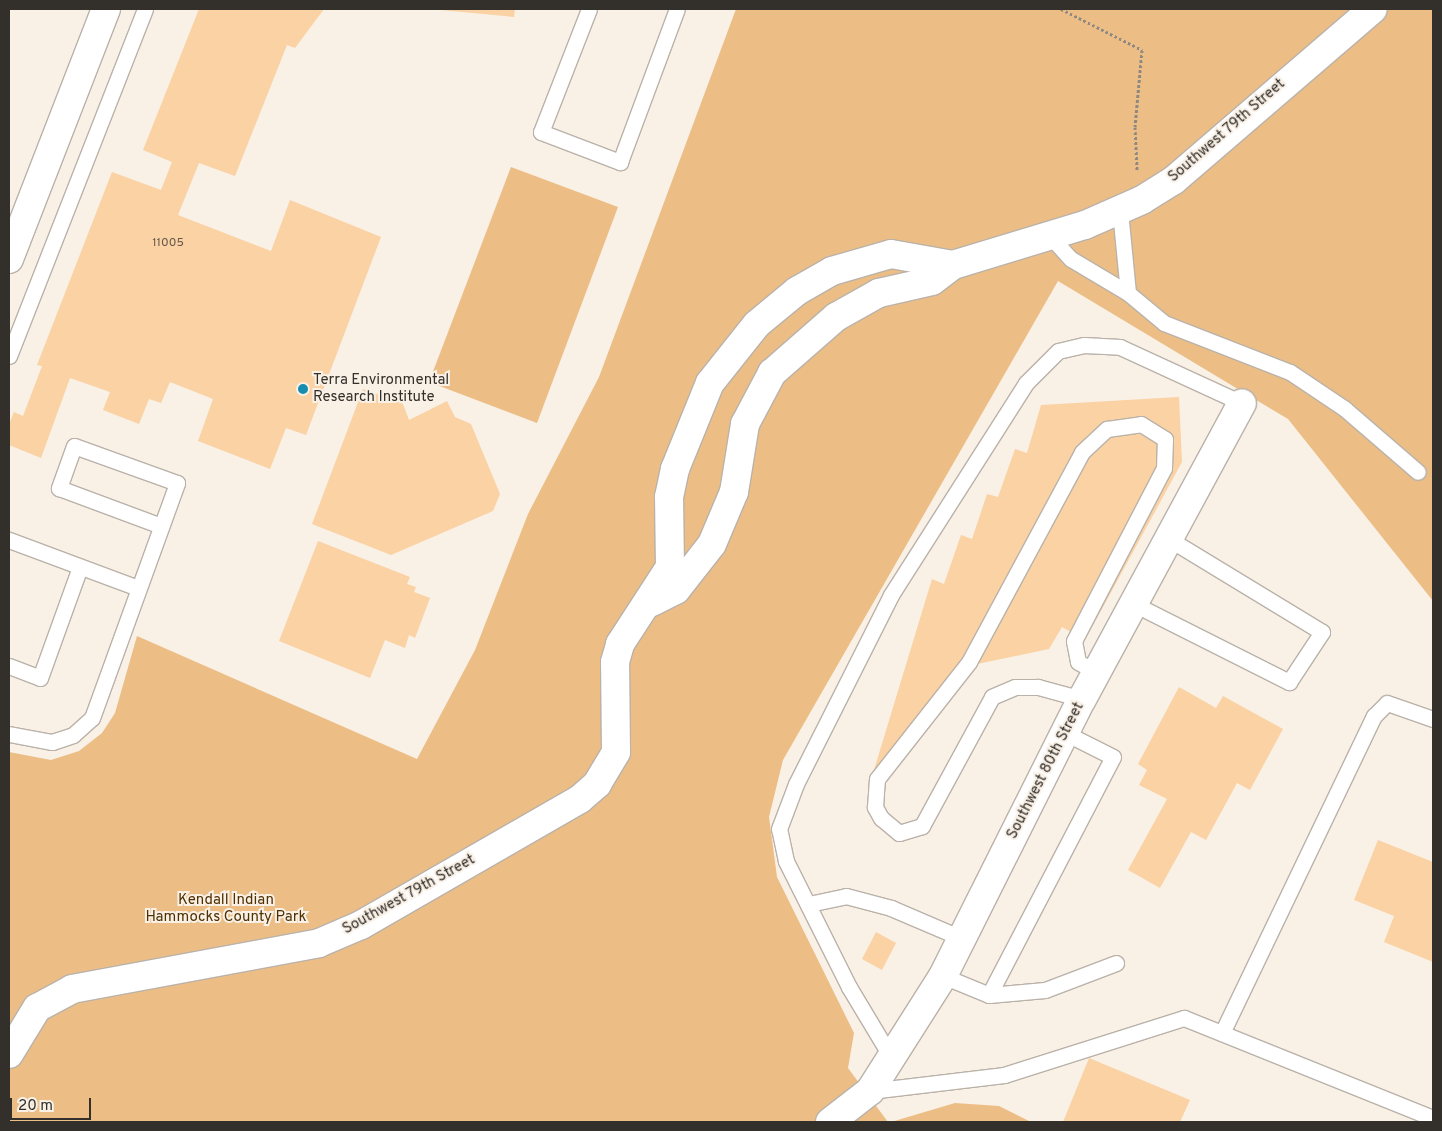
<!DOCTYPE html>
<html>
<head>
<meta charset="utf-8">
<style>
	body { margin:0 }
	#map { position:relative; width:1442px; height:1131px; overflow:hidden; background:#f9f0e6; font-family:Overpass,sans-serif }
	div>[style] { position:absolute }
	.green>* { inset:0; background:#ecbe86 }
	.building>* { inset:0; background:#fad2a3 }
	.path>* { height:3px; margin-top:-1.5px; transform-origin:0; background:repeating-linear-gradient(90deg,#8e8881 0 2.5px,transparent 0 5px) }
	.roads { filter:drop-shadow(1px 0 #bab2a9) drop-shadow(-1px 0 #bab2a9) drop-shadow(0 1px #bab2a9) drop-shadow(0 -1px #bab2a9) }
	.lane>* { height:15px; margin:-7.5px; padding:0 7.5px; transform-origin:7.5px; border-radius:7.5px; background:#fff }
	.street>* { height:28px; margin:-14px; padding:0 14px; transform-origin:14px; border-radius:14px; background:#fff }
	.dots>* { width:14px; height:14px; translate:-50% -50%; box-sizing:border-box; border:2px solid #f9f0e6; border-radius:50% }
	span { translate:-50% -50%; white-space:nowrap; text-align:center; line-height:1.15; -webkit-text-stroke:4px #f9f0e6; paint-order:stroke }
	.number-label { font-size:12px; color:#65584a }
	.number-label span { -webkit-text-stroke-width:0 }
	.street-label { font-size:15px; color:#33302c }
	.poi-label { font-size:15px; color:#33302c }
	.left { translate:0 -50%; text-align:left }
	.park-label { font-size:15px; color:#4f3000 }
	.frame { position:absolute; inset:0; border:10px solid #33302c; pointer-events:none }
	.scale { position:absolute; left:10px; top:1098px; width:81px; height:22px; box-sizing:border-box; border:2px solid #33302c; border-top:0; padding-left:6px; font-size:15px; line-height:18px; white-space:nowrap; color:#33302c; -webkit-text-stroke:4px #f9f0e6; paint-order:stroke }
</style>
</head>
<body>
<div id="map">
	<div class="green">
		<div style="clip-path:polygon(736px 9px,1433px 9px,1433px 601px,1288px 419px,1058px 281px,783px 760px,769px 817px,777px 877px,854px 1033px,848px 1068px,888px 1122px,9px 1122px,9px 752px,51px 760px,79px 751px,102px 733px,115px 713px,137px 636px,417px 759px,475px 650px,528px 514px,599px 377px)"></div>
		<div style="clip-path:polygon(511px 167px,618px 207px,537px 423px,429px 382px)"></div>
		<div style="clip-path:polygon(955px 1103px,999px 1106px,1031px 1122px,891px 1122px)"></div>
	</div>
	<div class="building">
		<div style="clip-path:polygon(199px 9px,324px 9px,295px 48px,287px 45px,235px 176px,199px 163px,178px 215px,271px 251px,290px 200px,381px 237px,306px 435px,286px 428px,270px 469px,198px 441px,213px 399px,170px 382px,161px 403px,149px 399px,139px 424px,103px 410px,110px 392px,70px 378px,41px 458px,9px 445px,9px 424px,14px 412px,23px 416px,42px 366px,37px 365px,112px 172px,161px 190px,172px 162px,143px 150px)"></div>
		<div style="clip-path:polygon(430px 9px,515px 9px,514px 17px)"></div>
		<div style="clip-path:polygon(363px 389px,403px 404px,409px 420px,447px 401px,455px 417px,471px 424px,500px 494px,493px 511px,391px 555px,312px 524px)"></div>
		<div style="clip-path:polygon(1179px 397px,1182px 462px,1085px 640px,1062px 627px,1049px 649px,977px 664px,968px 650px,879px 771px,874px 770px,932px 579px,944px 584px,961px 535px,972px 539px,987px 494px,998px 497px,1015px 449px,1027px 453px,1041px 405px)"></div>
		<div style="clip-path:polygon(318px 541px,410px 577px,407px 584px,416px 587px,414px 592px,430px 598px,415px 638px,409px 635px,405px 648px,385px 640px,370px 678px,279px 641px)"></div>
		<div style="clip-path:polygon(1179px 687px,1216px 708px,1223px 696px,1283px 729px,1250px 790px,1237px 783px,1206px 840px,1191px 832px,1160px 888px,1128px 870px,1167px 799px,1139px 785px,1147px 770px,1138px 764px)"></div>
		<div style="clip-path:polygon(1378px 840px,1433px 862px,1433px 962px,1384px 942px,1394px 916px,1354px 900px)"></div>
		<div style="clip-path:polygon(876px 932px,896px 943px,882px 970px,862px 959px)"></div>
		<div style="clip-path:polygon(1089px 1058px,1190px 1100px,1180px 1122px,1063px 1122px)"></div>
	</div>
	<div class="path">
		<div style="left:1061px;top:9px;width:91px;rotate:26.8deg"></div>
		<div style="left:1142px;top:50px;width:77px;rotate:95.2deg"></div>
		<div style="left:1135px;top:127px;width:43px;rotate:87.3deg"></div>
	</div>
	<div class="roads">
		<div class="lane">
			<div style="left:589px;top:9px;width:132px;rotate:111.3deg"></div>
			<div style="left:541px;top:132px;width:85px;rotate:20.8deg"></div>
			<div style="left:620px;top:162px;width:163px;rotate:-69.6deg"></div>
			<div style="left:1120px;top:211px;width:82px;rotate:84.4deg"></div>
			<div style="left:1050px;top:236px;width:31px;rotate:48deg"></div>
			<div style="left:1071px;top:259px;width:66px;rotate:30.8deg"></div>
			<div style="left:1128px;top:293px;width:47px;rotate:39.8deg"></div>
			<div style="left:1164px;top:323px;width:135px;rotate:21.3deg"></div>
			<div style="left:1290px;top:372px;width:66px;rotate:33.9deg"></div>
			<div style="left:1345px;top:409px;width:96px;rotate:40.8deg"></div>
			<div style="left:9px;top:356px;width:373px;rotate:-68.6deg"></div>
			<div style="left:9px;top:540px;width:138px;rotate:20.4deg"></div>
			<div style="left:1134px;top:604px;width:174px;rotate:26.7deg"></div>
			<div style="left:1289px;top:682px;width:60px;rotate:-56.6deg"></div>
			<div style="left:1322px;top:632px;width:179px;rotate:-148.7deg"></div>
			<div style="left:9px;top:666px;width:33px;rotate:21deg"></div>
			<div style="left:40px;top:678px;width:118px;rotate:-70.2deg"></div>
			<div style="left:1082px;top:699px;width:46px;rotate:-164.7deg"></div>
			<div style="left:1038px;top:687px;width:23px;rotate:180deg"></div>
			<div style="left:1015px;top:687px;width:25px;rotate:157deg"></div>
			<div style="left:992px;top:697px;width:147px;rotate:118.5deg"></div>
			<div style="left:922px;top:826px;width:24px;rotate:163deg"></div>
			<div style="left:899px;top:833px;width:23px;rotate:-140deg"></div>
			<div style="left:881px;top:818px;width:13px;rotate:-119deg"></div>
			<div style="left:875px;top:807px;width:28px;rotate:-86deg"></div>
			<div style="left:877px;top:779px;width:149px;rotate:-51.8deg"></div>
			<div style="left:969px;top:662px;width:238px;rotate:-61.7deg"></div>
			<div style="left:1082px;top:452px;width:34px;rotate:-43deg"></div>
			<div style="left:1107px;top:429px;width:34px;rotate:-8deg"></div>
			<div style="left:1141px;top:424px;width:28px;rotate:32deg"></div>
			<div style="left:1165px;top:439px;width:29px;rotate:92deg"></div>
			<div style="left:1164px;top:468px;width:195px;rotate:117.5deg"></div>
			<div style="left:1074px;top:641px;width:21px;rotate:79deg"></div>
			<div style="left:1078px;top:662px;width:21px;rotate:29deg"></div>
			<div style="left:9px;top:734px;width:44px;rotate:10.5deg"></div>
			<div style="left:52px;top:742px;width:22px;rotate:-18deg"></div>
			<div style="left:73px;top:735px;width:25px;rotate:-42deg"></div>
			<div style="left:92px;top:718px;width:250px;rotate:-70.1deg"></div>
			<div style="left:177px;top:483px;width:109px;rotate:-160.2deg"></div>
			<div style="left:74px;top:446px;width:45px;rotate:109.7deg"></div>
			<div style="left:59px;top:488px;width:109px;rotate:20.4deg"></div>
			<div style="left:809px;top:904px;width:38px;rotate:-12deg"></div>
			<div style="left:846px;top:896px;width:47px;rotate:14.9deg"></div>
			<div style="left:891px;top:908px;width:76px;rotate:23.2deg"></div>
			<div style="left:943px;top:976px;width:50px;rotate:22.4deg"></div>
			<div style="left:989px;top:995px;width:268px;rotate:-62.5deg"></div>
			<div style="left:1113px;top:757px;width:54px;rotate:-153.4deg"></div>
			<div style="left:989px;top:995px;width:56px;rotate:-5.1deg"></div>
			<div style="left:1045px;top:990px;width:76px;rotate:-20.8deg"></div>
			<div style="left:1222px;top:1033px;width:352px;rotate:-64.4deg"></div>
			<div style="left:1374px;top:716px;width:18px;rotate:-45deg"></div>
			<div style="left:1387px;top:703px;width:49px;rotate:19.2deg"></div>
			<div style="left:891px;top:1057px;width:82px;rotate:-121deg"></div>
			<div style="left:849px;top:987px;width:141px;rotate:-116.6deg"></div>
			<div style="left:786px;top:861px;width:33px;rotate:-102deg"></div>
			<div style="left:779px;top:829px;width:48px;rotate:-69.3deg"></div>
			<div style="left:796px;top:784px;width:212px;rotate:-63.3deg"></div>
			<div style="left:891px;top:595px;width:251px;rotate:-57.5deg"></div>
			<div style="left:1026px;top:383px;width:45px;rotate:-45deg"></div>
			<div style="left:1058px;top:351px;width:27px;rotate:-13deg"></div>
			<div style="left:1084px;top:345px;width:36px;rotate:3deg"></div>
			<div style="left:1120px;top:347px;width:134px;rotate:24.7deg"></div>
			<div style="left:870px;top:1091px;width:135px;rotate:-6.8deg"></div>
			<div style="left:1004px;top:1075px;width:189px;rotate:-17.6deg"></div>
			<div style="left:1184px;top:1018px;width:268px;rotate:21.9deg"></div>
		</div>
		<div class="street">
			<div style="left:9px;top:259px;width:268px;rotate:-68.8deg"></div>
			<div style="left:652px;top:602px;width:27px;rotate:-27deg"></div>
			<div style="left:676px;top:590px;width:58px;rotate:-52deg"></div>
			<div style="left:712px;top:544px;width:56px;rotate:-67.1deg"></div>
			<div style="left:734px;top:492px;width:69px;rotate:-80.8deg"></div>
			<div style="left:745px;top:424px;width:58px;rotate:-62.1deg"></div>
			<div style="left:772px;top:373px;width:85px;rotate:-41.2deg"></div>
			<div style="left:836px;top:317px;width:49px;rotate:-29.2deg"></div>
			<div style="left:879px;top:293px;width:54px;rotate:-12.8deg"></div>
			<div style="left:932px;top:281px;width:26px;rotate:-37deg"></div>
			<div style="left:953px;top:265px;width:138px;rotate:-16.9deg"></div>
			<div style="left:1085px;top:225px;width:62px;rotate:-23.7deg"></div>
			<div style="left:1142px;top:200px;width:38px;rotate:-32deg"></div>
			<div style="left:1174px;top:180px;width:262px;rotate:-40.7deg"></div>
			<div style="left:9px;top:1054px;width:54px;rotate:-58.7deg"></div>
			<div style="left:37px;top:1008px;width:40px;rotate:-28deg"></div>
			<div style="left:72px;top:989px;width:251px;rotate:-10.5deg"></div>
			<div style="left:319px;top:943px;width:46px;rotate:-23.2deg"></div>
			<div style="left:361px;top:925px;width:253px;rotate:-29.9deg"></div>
			<div style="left:580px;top:799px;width:23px;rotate:-41deg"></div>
			<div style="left:597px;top:784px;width:37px;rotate:-59deg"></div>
			<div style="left:616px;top:752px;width:90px;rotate:-90.6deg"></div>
			<div style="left:615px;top:662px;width:19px;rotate:-74deg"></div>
			<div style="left:620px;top:644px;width:92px;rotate:-57deg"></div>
			<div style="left:670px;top:567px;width:70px;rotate:-90.8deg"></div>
			<div style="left:669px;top:497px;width:29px;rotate:-78deg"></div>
			<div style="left:675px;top:469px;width:93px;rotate:-67.9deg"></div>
			<div style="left:710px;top:383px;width:75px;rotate:-51.5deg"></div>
			<div style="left:757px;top:324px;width:52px;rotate:-39.5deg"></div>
			<div style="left:797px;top:291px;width:40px;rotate:-29.7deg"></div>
			<div style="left:832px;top:271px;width:61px;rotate:-16.1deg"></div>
			<div style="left:891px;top:254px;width:63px;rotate:10.1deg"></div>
			<div style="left:830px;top:1122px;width:51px;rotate:-37.8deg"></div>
			<div style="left:870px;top:1091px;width:136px;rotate:-57.6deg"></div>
			<div style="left:943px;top:976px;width:310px;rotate:-63.4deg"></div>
			<div style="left:1082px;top:699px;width:336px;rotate:-61.6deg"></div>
		</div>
	</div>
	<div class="dots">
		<div style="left:303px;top:389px;background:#148daf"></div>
	</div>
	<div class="number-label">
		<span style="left:168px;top:244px">11005</span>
	</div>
	<div class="street-label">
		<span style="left:1227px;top:131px;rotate:-41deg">Southwest 79th Street</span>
		<span style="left:1046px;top:771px;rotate:-63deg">Southwest 80th Street</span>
		<span style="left:409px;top:895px;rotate:-29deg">Southwest 79th Street</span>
	</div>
	<div class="poi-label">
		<span class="left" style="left:313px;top:389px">Terra Environmental<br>Research Institute</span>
	</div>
	<div class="park-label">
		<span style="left:226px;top:909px">Kendall Indian<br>Hammocks County Park</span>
	</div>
	<div class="frame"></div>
	<div class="scale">20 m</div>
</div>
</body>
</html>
